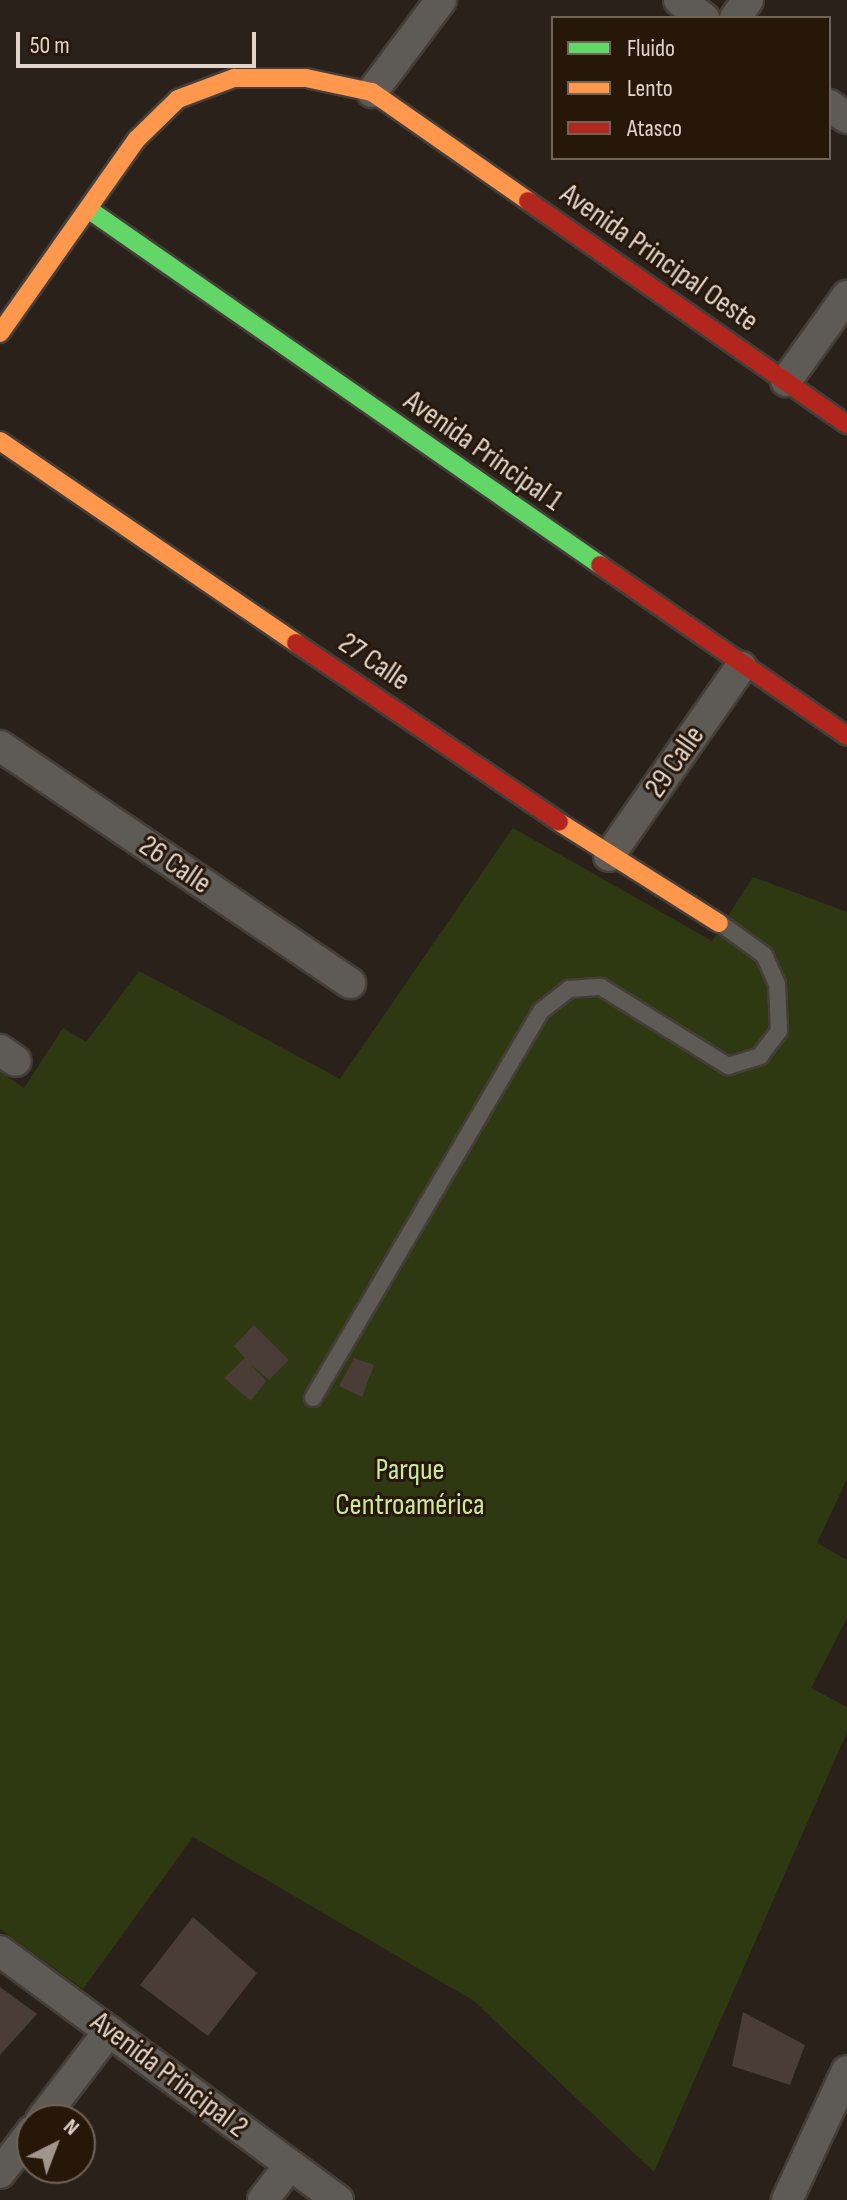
<!DOCTYPE html>
<html>
<head>
<meta charset="utf-8">
<style>
	body { margin:0 }
	#map { position:relative; width:847px; height:2200px; overflow:hidden; background:#2a221a; font-family:"Sofia Sans Condensed",sans-serif }
	div>[style] { position:absolute }
	.green>* { inset:0; background:#2e3912 }
	.building>* { inset:0; background:#4a3c37 }
	.roads { filter:drop-shadow(2px 0 #453e38) drop-shadow(-2px 0 #453e38) drop-shadow(0 2px #453e38) drop-shadow(0 -2px #453e38) }
	.lane>* { height:16px; margin:-8px; padding:0 8px; transform-origin:8px; border-radius:8px; background:#5e5a56 }
	.street>* { height:30px; margin:-15px; padding:0 15px; transform-origin:15px; border-radius:15px; background:#5e5a56 }
	.fast>* { height:18px; margin:-9px; padding:0 9px; transform-origin:9px; border-radius:9px; background:#63d668 }
	.slow>* { height:18px; margin:-9px; padding:0 9px; transform-origin:9px; border-radius:9px; background:#ff974d }
	.jam>* { height:18px; margin:-9px; padding:0 9px; transform-origin:9px; border-radius:9px; background:#b3261e }
	span { translate:-50% -50%; white-space:nowrap; text-align:center; line-height:1.15; -webkit-text-stroke:6px #271709; paint-order:stroke }
	.street-label { font-size:30px; color:#e0d4cb }
	.park-label { font-size:30px; color:#ccea98 }
	.legend { position:absolute; left:551px; top:16px; width:280px; height:144px; box-sizing:border-box; background:#271709; border:2px solid #716357; margin:0; padding:10px 14px; list-style:none; font-size:24px; color:#e0d4cb }
	.legend li { display:flex; align-items:center; gap:16px; height:40px }
	.legend b { width:40px; border:2px solid #716357 }
	.north { position:absolute; left:16px; top:2104px; width:80px; height:80px; box-sizing:border-box; background:#271709; border:2px solid #716357; border-radius:50%; rotate:42deg; font-size:22px; font-weight:700; line-height:32px; text-align:center; color:#e0d4cb }
	.north::after { content:''; display:block; margin:auto; width:28px; height:36px; background:#a0968d; clip-path:polygon(50% 0,100% 100%,50% 72%,0 100%) }
	.scale { position:absolute; left:16px; top:32px; width:240px; height:36px; box-sizing:border-box; border:4px solid #e0d4cb; border-top:0; padding-left:10px; font-size:24px; line-height:28px; white-space:nowrap; color:#e0d4cb; -webkit-text-stroke:6px #271709; paint-order:stroke }
</style>
</head>
<body>
<div id="map">
	<div class="green">
		<div style="clip-path:polygon(513px 828px,712px 941px,753px 877px,847px 912px,847px 1479px,817px 1543px,847px 1560px,847px 1618px,811px 1688px,847px 1707px,847px 1732px,654px 2172px,474px 2001px,193px 1837px,83px 1989px,0 1929px,0 1072px,24px 1088px,63px 1028px,86px 1042px,139px 971px,340px 1079px)"></div>
	</div>
	<div class="building">
		<div style="clip-path:polygon(254px 1325px,289px 1360px,269px 1380px,251px 1365px,266px 1381px,251px 1401px,224px 1378px,245px 1358px,234px 1346px)"></div>
		<div style="clip-path:polygon(354px 1358px,374px 1365px,362px 1397px,339px 1386px)"></div>
		<div style="clip-path:polygon(193px 1917px,257px 1973px,208px 2036px,140px 1985px)"></div>
		<div style="clip-path:polygon(0 1987px,37px 2014px,0 2055px)"></div>
		<div style="clip-path:polygon(743px 2012px,805px 2045px,790px 2085px,732px 2066px)"></div>
	</div>
	<div class="roads">
		<div class="lane">
			<div style="left:313px;top:1398px;width:449px;rotate:-59.5deg"></div>
			<div style="left:541px;top:1011px;width:36px;rotate:-38deg"></div>
			<div style="left:569px;top:989px;width:32px;rotate:-4deg"></div>
			<div style="left:601px;top:987px;width:150px;rotate:31.9deg"></div>
			<div style="left:728px;top:1066px;width:34px;rotate:-17deg"></div>
			<div style="left:760px;top:1056px;width:31px;rotate:-53deg"></div>
			<div style="left:779px;top:1031px;width:47px;rotate:-92.4deg"></div>
			<div style="left:777px;top:984px;width:32px;rotate:-114deg"></div>
			<div style="left:764px;top:955px;width:54px;rotate:-144deg"></div>
		</div>
		<div class="street">
			<div style="left:679px;top:0;width:31px;rotate:36deg"></div>
			<div style="left:735px;top:18px;width:22px;rotate:-54deg"></div>
			<div style="left:372px;top:92px;width:115px;rotate:-53.1deg"></div>
			<div style="left:829px;top:105px;width:22px;rotate:36deg"></div>
			<div style="left:786px;top:381px;width:105px;rotate:-54.3deg"></div>
			<div style="left:0;top:746px;width:423px;rotate:34.1deg"></div>
			<div style="left:609px;top:856px;width:231px;rotate:-55.1deg"></div>
			<div style="left:0;top:1050px;width:19px;rotate:35deg"></div>
			<div style="left:0;top:1951px;width:420px;rotate:36.4deg"></div>
			<div style="left:41px;top:2120px;width:112px;rotate:-52.6deg"></div>
			<div style="left:0;top:2173px;width:53px;rotate:-52.7deg"></div>
			<div style="left:263px;top:2200px;width:44px;rotate:-52.4deg"></div>
			<div style="left:787px;top:2200px;width:142px;rotate:-65.1deg"></div>
		</div>
		<div class="fast">
			<div style="left:88px;top:209px;width:624px;rotate:34.81deg"></div>
		</div>
		<div class="slow">
			<div style="left:0;top:333px;width:237px;rotate:-54.8deg"></div>
			<div style="left:137px;top:139px;width:57px;rotate:-44.3deg"></div>
			<div style="left:178px;top:99px;width:60px;rotate:-20.6deg"></div>
			<div style="left:234px;top:78px;width:72px"></div>
			<div style="left:306px;top:78px;width:67px;rotate:12deg"></div>
			<div style="left:372px;top:92px;width:190px;rotate:34.9deg"></div>
			<div style="left:0;top:441px;width:358px;rotate:34.3deg"></div>
			<div style="left:559px;top:822px;width:189px;rotate:32.3deg"></div>
		</div>
		<div class="jam">
			<div style="left:528px;top:201px;width:389px;rotate:35deg"></div>
			<div style="left:600px;top:565px;width:300px;rotate:34.7deg"></div>
			<div style="left:296px;top:643px;width:318px;rotate:34.2deg"></div>
		</div>
	</div>
	<div class="street-label">
		<span style="left:659px;top:258px;rotate:35deg">Avenida Principal Oeste</span>
		<span style="left:483px;top:451px;rotate:35deg">Avenida Principal 1</span>
		<span style="left:374px;top:662px;rotate:34deg">27 Calle</span>
		<span style="left:675px;top:762px;rotate:-55deg">29 Calle</span>
		<span style="left:175px;top:865px;rotate:34deg">26 Calle</span>
		<span style="left:169px;top:2075px;rotate:37deg">Avenida Principal 2</span>
	</div>
	<div class="park-label">
		<span style="left:410px;top:1487px">Parque<br>Centroamérica</span>
	</div>
	<ul class="legend">
	<li><b style="height:10px;background:#63d668"></b>Fluido</li>
	<li><b style="height:10px;background:#ff974d"></b>Lento</li>
	<li><b style="height:10px;background:#b3261e"></b>Atasco</li>
	</ul>
	<div class="north">N</div>
	<div class="scale">50 m</div>
</div>
</body>
</html>
